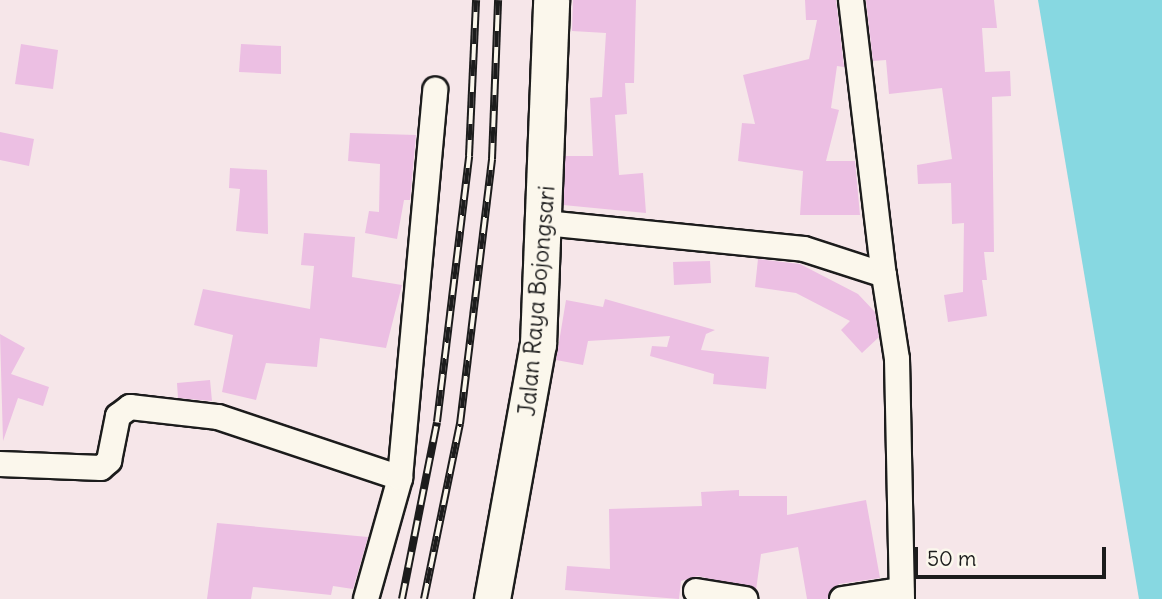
<!DOCTYPE html>
<html>
<head>
<meta charset="utf-8">
<style>
	body { margin:0 }
	#map { position:relative; width:1162px; height:599px; overflow:hidden; background:#f6e6e9; font-family:Delius,sans-serif }
	div>[style] { position:absolute }
	.water>* { inset:0; background:#87d8e1 }
	.building>* { inset:0; background:#ecbfe3 }
	.roads { filter:drop-shadow(2px 0 #1c1c1c) drop-shadow(-2px 0 #1c1c1c) drop-shadow(0 2px #1c1c1c) drop-shadow(0 -2px #1c1c1c) }
	.street>* { height:24px; margin:-12px; padding:0 12px; transform-origin:12px; border-radius:12px; background:#fbf7ec }
	.secondary>* { height:35px; margin:-17.5px; padding:0 17.5px; transform-origin:17.5px; border-radius:17.5px; background:#fbf7ec }
	.rail>* { height:8px; margin-top:-4px; transform-origin:0; background:repeating-linear-gradient(90deg,#fbf7ec 0 16px,#1c1c1c 0 32px); box-sizing:border-box; border-block:2px solid #1c1c1c }
	span { translate:-50% -50%; white-space:nowrap; text-align:center; line-height:1.15; -webkit-text-stroke:5px #fbf7ec; paint-order:stroke }
	.street-label { font-size:23px; color:#1c1c1c }
	.scale { position:absolute; left:914px; top:547px; width:192px; height:32px; box-sizing:border-box; border:4px solid #1c1c1c; border-top:0; padding-left:9px; font-size:21px; line-height:24px; white-space:nowrap; color:#1c1c1c; -webkit-text-stroke:5px #fbf7ec; paint-order:stroke }
</style>
</head>
<body>
<div id="map">
	<div class="water">
		<div style="clip-path:polygon(1038px 0,1162px 0,1162px 599px,1139px 599px)"></div>
	</div>
	<div class="building">
		<div style="clip-path:polygon(573px 0,636px 0,634px 83px,625px 83px,627px 114px,615px 115px,619px 175px,643px 173px,646px 213px,563px 205px,565px 156px,593px 156px,590px 98px,602px 97px,606px 33px,572px 31px)"></div>
		<div style="clip-path:polygon(805px 0,836px 0,844px 67px,837px 66px,831px 108px,839px 110px,826px 161px,855px 161px,860px 215px,800px 215px,803px 171px,738px 161px,742px 123px,755px 124px,743px 75px,809px 59px,817px 20px,806px 20px)"></div>
		<div style="clip-path:polygon(866px 0,994px 0,997px 28px,982px 28px,985px 72px,1010px 71px,1011px 96px,992px 97px,994px 252px,984px 252px,987px 280px,982px 280px,987px 316px,948px 322px,944px 295px,963px 292px,964px 223px,952px 224px,951px 183px,918px 184px,917px 165px,952px 159px,942px 88px,889px 94px,886px 60px,873px 61px)"></div>
		<div style="clip-path:polygon(21px 44px,58px 50px,53px 89px,15px 84px)"></div>
		<div style="clip-path:polygon(241px 44px,281px 46px,281px 74px,239px 72px)"></div>
		<div style="clip-path:polygon(0 132px,34px 139px,29px 166px,0 160px)"></div>
		<div style="clip-path:polygon(350px 133px,416px 135px,410px 200px,404px 200px,397px 239px,365px 233px,369px 211px,379px 212px,380px 164px,348px 161px)"></div>
		<div style="clip-path:polygon(230px 168px,267px 170px,268px 234px,236px 231px,240px 189px,229px 188px)"></div>
		<div style="clip-path:polygon(304px 233px,355px 237px,352px 277px,402px 285px,386px 348px,320px 338px,317px 367px,266px 363px,256px 400px,222px 392px,233px 335px,194px 325px,203px 289px,310px 309px,314px 266px,301px 265px)"></div>
		<div style="clip-path:polygon(758px 259px,800px 264px,858px 294px,875px 312px,879px 337px,862px 353px,841px 330px,850px 321px,796px 293px,755px 287px)"></div>
		<div style="clip-path:polygon(710px 261px,711px 283px,674px 285px,673px 262px)"></div>
		<div style="clip-path:polygon(605px 299px,715px 330px,706px 334px,701px 350px,769px 357px,766px 389px,713px 384px,714px 374px,650px 356px,652px 346px,667px 347px,670px 336px,588px 341px,583px 365px,556px 360px,566px 300px,603px 307px)"></div>
		<div style="clip-path:polygon(0 334px,25px 348px,11px 374px,49px 387px,43px 406px,18px 398px,3px 441px)"></div>
		<div style="clip-path:polygon(210px 380px,212px 401px,178px 398px,177px 383px)"></div>
		<div style="clip-path:polygon(739px 490px,739px 496px,787px 496px,787px 515px,866px 500px,880px 578px,839px 584px,827px 599px,807px 599px,798px 547px,761px 554px,756px 590px,698px 576px,681px 581px,679px 599px,565px 590px,567px 566px,610px 569px,609px 509px,702px 506px,701px 492px)"></div>
		<div style="clip-path:polygon(217px 523px,368px 537px,353px 589px,333px 586px,331px 595px,253px 587px,251px 599px,207px 599px)"></div>
	</div>
	<div class="roads">
		<div class="street">
			<div style="left:851px;top:0;width:277px;rotate:83.2deg"></div>
			<div style="left:545px;top:223px;width:260px;rotate:5.7deg"></div>
			<div style="left:804px;top:249px;width:84px;rotate:18deg"></div>
			<div style="left:884px;top:275px;width:85px;rotate:81.2deg"></div>
			<div style="left:897px;top:359px;width:240px;rotate:88.8deg"></div>
			<div style="left:0;top:464px;width:101px;rotate:2.3deg"></div>
			<div style="left:101px;top:468px;width:11px;rotate:-41deg"></div>
			<div style="left:109px;top:461px;width:46px;rotate:-78.7deg"></div>
			<div style="left:118px;top:416px;width:15px;rotate:-37deg"></div>
			<div style="left:130px;top:407px;width:89px;rotate:6.5deg"></div>
			<div style="left:218px;top:417px;width:192px;rotate:18.5deg"></div>
			<div style="left:696px;top:591px;width:50px;rotate:9.3deg"></div>
			<div style="left:366px;top:599px;width:126px;rotate:-74.3deg"></div>
			<div style="left:400px;top:478px;width:390px;rotate:-84.8deg"></div>
			<div style="left:842px;top:599px;width:60px;rotate:-8.7deg"></div>
		</div>
		<div class="secondary">
			<div style="left:492px;top:599px;width:259px;rotate:-79.8deg"></div>
			<div style="left:538px;top:344px;width:344px;rotate:-87.8deg"></div>
		</div>
	</div>
	<div class="rail">
		<div style="left:402px;top:599px;width:180px;rotate:-78.8deg"></div>
		<div style="left:437px;top:422px;width:268px;rotate:-83.1deg"></div>
		<div style="left:469px;top:156px;width:156px;rotate:-87.4deg"></div>
		<div style="left:424px;top:599px;width:179px;rotate:-78.4deg"></div>
		<div style="left:460px;top:424px;width:267px;rotate:-83.1deg"></div>
		<div style="left:492px;top:159px;width:159px;rotate:-87.8deg"></div>
	</div>
	<div class="street-label">
		<span style="left:537px;top:301px;rotate:-85deg">Jalan Raya Bojongsari</span>
	</div>
	<div class="scale">50 m</div>
</div>
</body>
</html>
